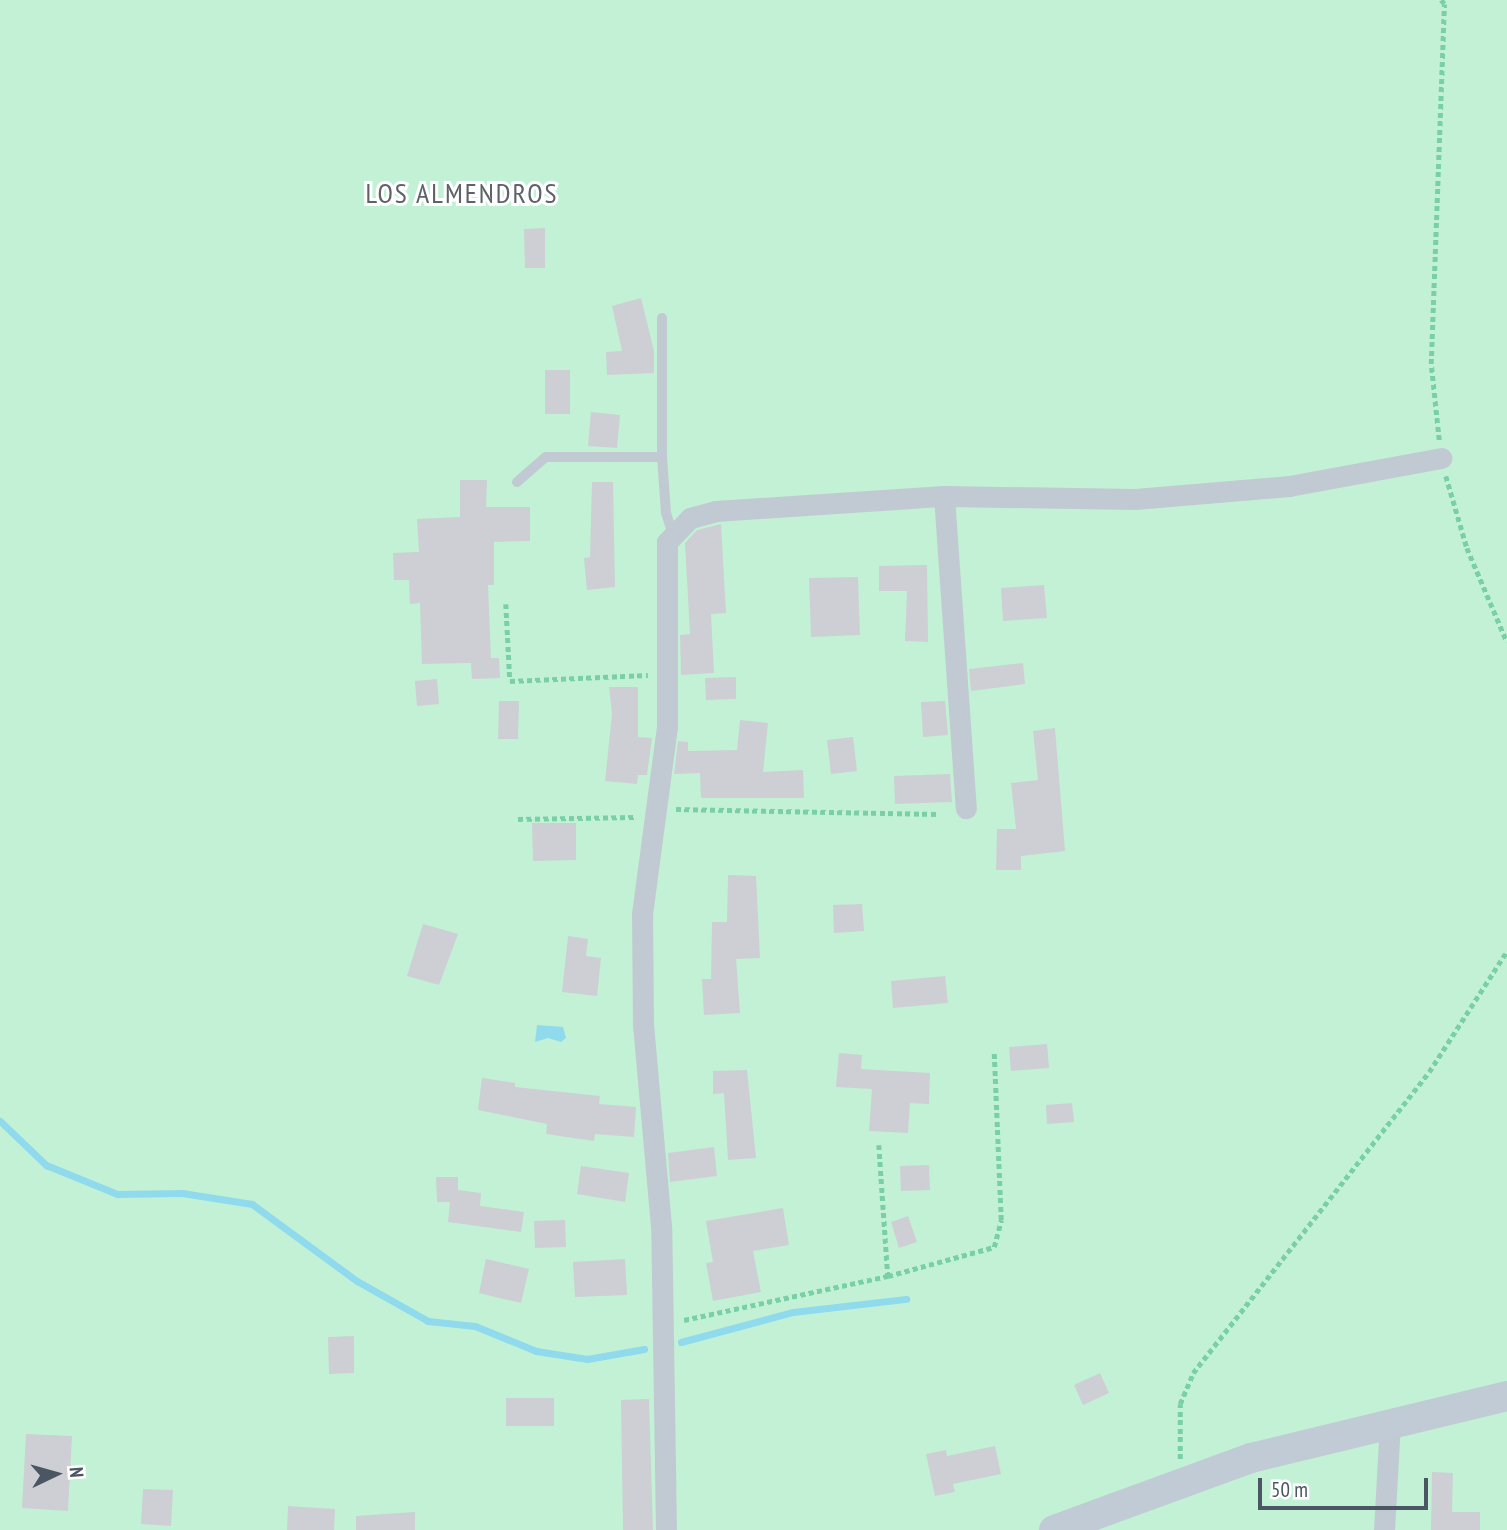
<!DOCTYPE html>
<html>
<head>
<meta charset="utf-8">
<style>
	body { margin:0 }
	#map { position:relative; width:1507px; height:1530px; overflow:hidden; background:#f5f3f3; font-family:"PT Sans Narrow",sans-serif }
	div>[style] { position:absolute }
	.green>* { inset:0; background:#c3f1d5 }
	.water>* { inset:0; background:#90daee }
	.stream>* { height:7px; margin:-3.5px; padding:0 3.5px; transform-origin:3.5px; border-radius:3.5px; background:#90daee }
	.building>* { inset:0; background:#cdcfd5 }
	.path>* { height:4.5px; margin-top:-2.25px; transform-origin:0; background:repeating-linear-gradient(90deg,#7ad0a6 0 5px,transparent 0 8.5px) }
	.lane>* { height:10px; margin:-5px; padding:0 5px; transform-origin:5px; border-radius:5px; background:#c1cad2 }
	.street>* { height:21px; margin:-10.5px; padding:0 10.5px; transform-origin:10.5px; border-radius:10.5px; background:#c1cad2 }
	.secondary>* { height:30px; margin:-15px; padding:0 15px; transform-origin:15px; border-radius:15px; background:#c1cbd6 }
	span { translate:-50% -50%; white-space:nowrap; text-align:center; line-height:1.15; -webkit-text-stroke:6px #fff; paint-order:stroke }
	.quarter-label { font-size:28px; color:#5f6368; letter-spacing:2px }
	.north { position:absolute; left:21px; top:1439px; width:70px; height:70px; -webkit-text-stroke:5px #fff; paint-order:stroke; rotate:85deg; font-size:19px; font-weight:700; line-height:28px; text-align:center; color:#4a5661 }
	.north::after { content:''; display:block; margin:auto; width:24px; height:32px; background:#4a5661; clip-path:polygon(50% 0,100% 100%,50% 72%,0 100%) }
	.scale { position:absolute; left:1258px; top:1478px; width:170px; height:32px; box-sizing:border-box; border:4px solid #4a5661; border-top:0; padding-left:9px; font-size:21px; line-height:24px; white-space:nowrap; color:#4a5661; -webkit-text-stroke:5px #fff; paint-order:stroke }
</style>
</head>
<body>
<div id="map">
	<div class="green">
		<div style="clip-path:polygon(0 0,1507px 0,1507px 1530px,0 1530px)"></div>
	</div>
	<div class="water">
		<div style="clip-path:polygon(537px 1025px,563px 1027px,566px 1038px,561px 1042px,548px 1038px,535px 1042px)"></div>
	</div>
	<div class="stream">
		<div style="left:0;top:1121px;width:64px;rotate:43.7deg"></div>
		<div style="left:46px;top:1165px;width:77px;rotate:22.2deg"></div>
		<div style="left:117px;top:1194px;width:65px;rotate:-0.9deg"></div>
		<div style="left:182px;top:1193px;width:71px;rotate:8.9deg"></div>
		<div style="left:252px;top:1204px;width:130px;rotate:36.3deg"></div>
		<div style="left:357px;top:1281px;width:81px;rotate:29.4deg"></div>
		<div style="left:428px;top:1321px;width:47px;rotate:6.1deg"></div>
		<div style="left:475px;top:1326px;width:66px;rotate:22.3deg"></div>
		<div style="left:536px;top:1351px;width:52px;rotate:8.9deg"></div>
		<div style="left:587px;top:1359px;width:58px;rotate:-10deg"></div>
		<div style="left:681px;top:1342px;width:116px;rotate:-15deg"></div>
		<div style="left:793px;top:1312px;width:114px;rotate:-6.6deg"></div>
	</div>
	<div class="building">
		<div style="clip-path:polygon(545px 228px,545px 268px,525px 268px,524px 229px)"></div>
		<div style="clip-path:polygon(641px 298px,654px 351px,654px 373px,607px 375px,606px 352px,622px 351px,612px 306px)"></div>
		<div style="clip-path:polygon(545px 370px,570px 370px,570px 414px,545px 414px)"></div>
		<div style="clip-path:polygon(591px 412px,620px 415px,617px 448px,588px 446px)"></div>
		<div style="clip-path:polygon(460px 480px,487px 480px,486px 507px,530px 507px,530px 541px,494px 542px,494px 585px,488px 585px,491px 658px,499px 658px,500px 678px,472px 679px,471px 663px,422px 664px,420px 603px,410px 604px,409px 580px,394px 580px,393px 553px,419px 552px,417px 519px,460px 517px)"></div>
		<div style="clip-path:polygon(592px 482px,613px 482px,615px 587px,587px 590px,584px 558px,590px 557px)"></div>
		<div style="clip-path:polygon(721px 524px,726px 613px,711px 614px,714px 673px,681px 675px,680px 635px,690px 634px,685px 543px,697px 530px)"></div>
		<div style="clip-path:polygon(927px 565px,928px 642px,905px 641px,907px 591px,879px 591px,879px 566px)"></div>
		<div style="clip-path:polygon(858px 577px,860px 635px,811px 637px,809px 578px)"></div>
		<div style="clip-path:polygon(1044px 585px,1047px 618px,1003px 621px,1001px 588px)"></div>
		<div style="clip-path:polygon(1023px 663px,1025px 684px,971px 691px,969px 669px)"></div>
		<div style="clip-path:polygon(736px 677px,736px 699px,706px 700px,705px 678px)"></div>
		<div style="clip-path:polygon(437px 679px,439px 704px,417px 706px,415px 681px)"></div>
		<div style="clip-path:polygon(609px 687px,638px 687px,638px 737px,652px 738px,647px 775px,638px 775px,637px 784px,605px 781px,612px 714px)"></div>
		<div style="clip-path:polygon(499px 701px,519px 701px,518px 739px,498px 739px)"></div>
		<div style="clip-path:polygon(945px 701px,948px 735px,923px 737px,921px 702px)"></div>
		<div style="clip-path:polygon(740px 720px,768px 723px,763px 772px,803px 770px,804px 798px,701px 798px,700px 773px,674px 774px,678px 741px,688px 742px,688px 751px,737px 750px)"></div>
		<div style="clip-path:polygon(1055px 728px,1065px 851px,1021px 856px,1021px 870px,996px 870px,997px 829px,1016px 829px,1011px 783px,1038px 780px,1033px 731px)"></div>
		<div style="clip-path:polygon(853px 737px,857px 771px,831px 774px,827px 740px)"></div>
		<div style="clip-path:polygon(950px 774px,952px 802px,895px 804px,894px 776px)"></div>
		<div style="clip-path:polygon(532px 823px,576px 823px,576px 860px,533px 861px)"></div>
		<div style="clip-path:polygon(728px 875px,756px 876px,760px 958px,736px 959px,740px 1013px,704px 1015px,702px 979px,711px 979px,712px 922px,727px 922px)"></div>
		<div style="clip-path:polygon(862px 904px,864px 931px,834px 933px,833px 905px)"></div>
		<div style="clip-path:polygon(423px 924px,458px 934px,439px 985px,407px 976px)"></div>
		<div style="clip-path:polygon(568px 936px,588px 939px,586px 956px,601px 958px,597px 996px,562px 992px)"></div>
		<div style="clip-path:polygon(945px 976px,948px 1003px,893px 1008px,891px 981px)"></div>
		<div style="clip-path:polygon(1047px 1044px,1049px 1068px,1011px 1071px,1009px 1047px)"></div>
		<div style="clip-path:polygon(839px 1053px,862px 1055px,861px 1069px,930px 1073px,929px 1104px,910px 1103px,908px 1133px,869px 1131px,872px 1089px,836px 1087px)"></div>
		<div style="clip-path:polygon(747px 1070px,756px 1158px,728px 1160px,724px 1093px,713px 1094px,713px 1071px)"></div>
		<div style="clip-path:polygon(482px 1078px,515px 1083px,515px 1087px,600px 1096px,599px 1104px,636px 1107px,634px 1137px,595px 1134px,594px 1141px,546px 1134px,547px 1124px,478px 1110px)"></div>
		<div style="clip-path:polygon(1072px 1103px,1074px 1122px,1047px 1124px,1046px 1105px)"></div>
		<div style="clip-path:polygon(714px 1147px,717px 1176px,670px 1182px,668px 1153px)"></div>
		<div style="clip-path:polygon(929px 1165px,930px 1190px,901px 1191px,900px 1166px)"></div>
		<div style="clip-path:polygon(581px 1166px,629px 1173px,625px 1202px,577px 1194px)"></div>
		<div style="clip-path:polygon(436px 1177px,458px 1177px,458px 1190px,481px 1193px,480px 1206px,524px 1212px,521px 1232px,448px 1222px,450px 1202px,437px 1202px)"></div>
		<div style="clip-path:polygon(783px 1208px,789px 1245px,753px 1251px,761px 1292px,713px 1301px,706px 1263px,713px 1262px,706px 1221px)"></div>
		<div style="clip-path:polygon(908px 1216px,917px 1242px,899px 1248px,891px 1222px)"></div>
		<div style="clip-path:polygon(565px 1220px,566px 1247px,535px 1248px,534px 1221px)"></div>
		<div style="clip-path:polygon(486px 1259px,529px 1269px,521px 1303px,479px 1293px)"></div>
		<div style="clip-path:polygon(625px 1259px,627px 1295px,575px 1297px,573px 1262px)"></div>
		<div style="clip-path:polygon(354px 1336px,354px 1373px,329px 1374px,328px 1337px)"></div>
		<div style="clip-path:polygon(1100px 1373px,1109px 1393px,1083px 1405px,1074px 1385px)"></div>
		<div style="clip-path:polygon(506px 1398px,554px 1398px,554px 1426px,506px 1426px)"></div>
		<div style="clip-path:polygon(649px 1399px,653px 1530px,623px 1530px,621px 1400px)"></div>
		<div style="clip-path:polygon(26px 1434px,72px 1436px,68px 1511px,22px 1508px)"></div>
		<div style="clip-path:polygon(995px 1446px,1001px 1474px,953px 1484px,955px 1492px,935px 1496px,926px 1454px,946px 1450px,947px 1456px)"></div>
		<div style="clip-path:polygon(1432px 1472px,1453px 1473px,1452px 1512px,1480px 1512px,1480px 1530px,1431px 1530px)"></div>
		<div style="clip-path:polygon(143px 1489px,173px 1490px,171px 1526px,141px 1524px)"></div>
		<div style="clip-path:polygon(288px 1506px,335px 1509px,334px 1530px,287px 1530px)"></div>
		<div style="clip-path:polygon(415px 1512px,415px 1530px,356px 1530px,356px 1516px)"></div>
	</div>
	<div class="path">
		<div style="left:1439px;top:440px;width:76px;rotate:-96deg"></div>
		<div style="left:1431px;top:364px;width:360px;rotate:-87.9deg"></div>
		<div style="left:1444px;top:4px;width:5px;rotate:-127deg"></div>
		<div style="left:1446px;top:476px;width:75px;rotate:73.7deg"></div>
		<div style="left:1467px;top:548px;width:102px;rotate:66.9deg"></div>
		<div style="left:506px;top:604px;width:77px;rotate:87deg"></div>
		<div style="left:510px;top:681px;width:138px;rotate:-2.5deg"></div>
		<div style="left:676px;top:809px;width:262px;rotate:1.1deg"></div>
		<div style="left:518px;top:819px;width:117px;rotate:-1deg"></div>
		<div style="left:879px;top:1145px;width:131px;rotate:86.1deg"></div>
		<div style="left:684px;top:1320px;width:209px;rotate:-12.2deg"></div>
		<div style="left:888px;top:1276px;width:110px;rotate:-15.3deg"></div>
		<div style="left:994px;top:1247px;width:28px;rotate:-75deg"></div>
		<div style="left:1001px;top:1220px;width:167px;rotate:-92.4deg"></div>
		<div style="left:1180px;top:1459px;width:55px;rotate:-90deg"></div>
		<div style="left:1180px;top:1404px;width:34px;rotate:-67deg"></div>
		<div style="left:1193px;top:1373px;width:382px;rotate:-51.9deg"></div>
		<div style="left:1429px;top:1072px;width:144px;rotate:-57.2deg"></div>
	</div>
	<div class="lane">
		<div style="left:662px;top:318px;width:139px;rotate:90deg"></div>
		<div style="left:517px;top:482px;width:38px;rotate:-41deg"></div>
		<div style="left:546px;top:457px;width:116px"></div>
		<div style="left:662px;top:457px;width:56px;rotate:85.9deg"></div>
		<div style="left:666px;top:513px;width:22px;rotate:72deg"></div>
	</div>
	<div class="street">
		<div style="left:944px;top:496px;width:313px;rotate:86deg"></div>
		<div style="left:666px;top:1530px;width:304px;rotate:-90.9deg"></div>
		<div style="left:661px;top:1226px;width:203px;rotate:-95.1deg"></div>
		<div style="left:643px;top:1024px;width:110px;rotate:-90.5deg"></div>
		<div style="left:642px;top:914px;width:189px;rotate:-82.4deg"></div>
		<div style="left:667px;top:727px;width:185px;rotate:-90deg"></div>
		<div style="left:667px;top:542px;width:33px;rotate:-46deg"></div>
		<div style="left:690px;top:518px;width:27px;rotate:-15deg"></div>
		<div style="left:716px;top:511px;width:228px;rotate:-3.8deg"></div>
		<div style="left:944px;top:496px;width:191px;rotate:0.9deg"></div>
		<div style="left:1135px;top:499px;width:155px;rotate:-4.8deg"></div>
		<div style="left:1289px;top:486px;width:155px;rotate:-10.4deg"></div>
		<div style="left:1384px;top:1530px;width:107px;rotate:-86.8deg"></div>
	</div>
	<div class="secondary">
		<div style="left:1054px;top:1530px;width:210px;rotate:-20.1deg"></div>
		<div style="left:1251px;top:1458px;width:263px;rotate:-13.6deg"></div>
	</div>
	<div class="quarter-label">
		<span style="left:462px;top:193px">LOS ALMENDROS</span>
	</div>
	<div class="north">N</div>
	<div class="scale">50 m</div>
</div>
</body>
</html>
